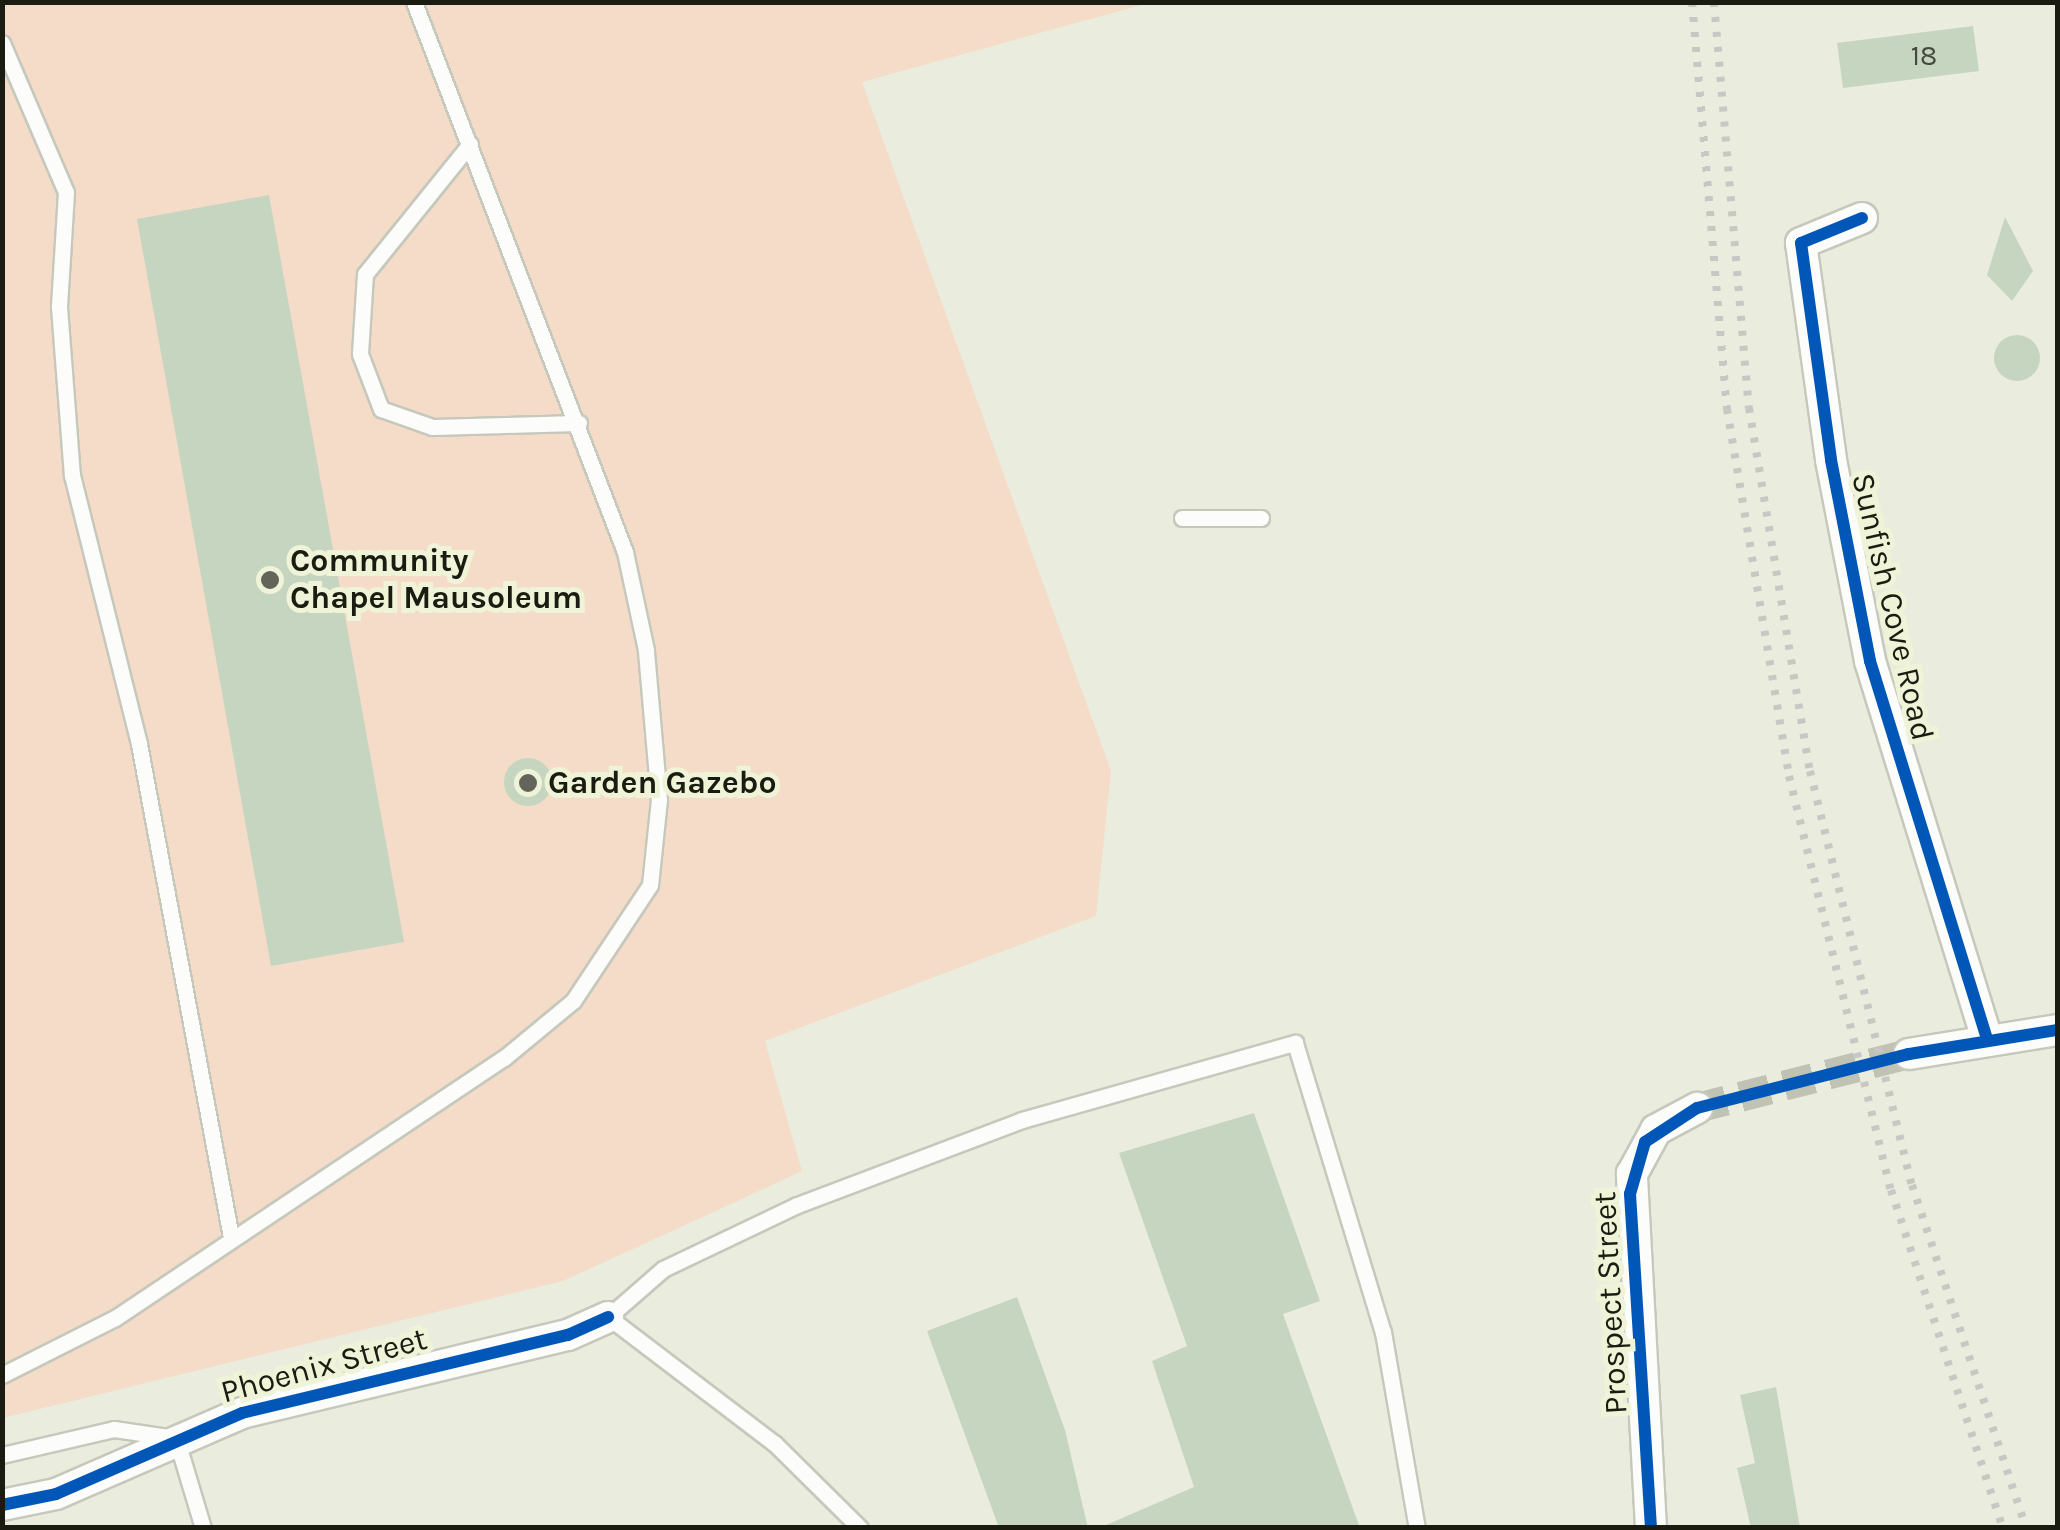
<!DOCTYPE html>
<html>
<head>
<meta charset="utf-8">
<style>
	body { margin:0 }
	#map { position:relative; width:2060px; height:1530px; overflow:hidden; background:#eaeddd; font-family:Karla,sans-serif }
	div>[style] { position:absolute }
	.green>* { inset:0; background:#f4dcc8 }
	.building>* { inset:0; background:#c6d5c0 }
	.round { border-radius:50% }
	.street-tunnel>* { height:30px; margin-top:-15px; transform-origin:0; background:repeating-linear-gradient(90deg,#c0c3b4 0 30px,transparent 0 45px) }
	.roads { filter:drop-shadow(2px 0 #c6c8bc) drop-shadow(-2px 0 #c6c8bc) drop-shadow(0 2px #c6c8bc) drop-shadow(0 -2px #c6c8bc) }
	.lane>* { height:15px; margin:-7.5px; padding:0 7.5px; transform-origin:7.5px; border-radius:7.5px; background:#fcfcfa }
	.street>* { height:30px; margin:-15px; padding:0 15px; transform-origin:15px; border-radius:15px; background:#fcfcfa }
	.rail>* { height:8px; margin-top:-4px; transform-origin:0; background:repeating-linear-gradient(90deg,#c7c8c4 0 5px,transparent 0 15px) }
	.cycleway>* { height:12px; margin:-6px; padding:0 6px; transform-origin:6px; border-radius:6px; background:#0057b8 }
	.dots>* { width:28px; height:28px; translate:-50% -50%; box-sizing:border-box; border:5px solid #eff3d7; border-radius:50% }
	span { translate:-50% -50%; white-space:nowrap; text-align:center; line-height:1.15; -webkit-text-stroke:10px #eff3d7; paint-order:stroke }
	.number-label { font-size:28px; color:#454a3d }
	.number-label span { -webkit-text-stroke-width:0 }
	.poi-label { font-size:32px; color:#1a1c11; font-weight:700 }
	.left { translate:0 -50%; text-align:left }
	.street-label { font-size:32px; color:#1a1c11 }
	.frame { position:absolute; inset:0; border:5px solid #1a1c11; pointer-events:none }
</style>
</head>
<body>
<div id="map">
	<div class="green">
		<div style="clip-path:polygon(3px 3px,1149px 3px,862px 82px,1111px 771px,1096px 916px,765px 1041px,802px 1171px,742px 1199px,563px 1281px,3px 1418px)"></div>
	</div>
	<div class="building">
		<div style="clip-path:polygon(1973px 26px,1979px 71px,1843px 88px,1837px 43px)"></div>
		<div style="clip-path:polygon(269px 195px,404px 942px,271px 966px,137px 219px)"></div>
		<div style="clip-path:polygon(2005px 217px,2033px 271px,2012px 301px,1987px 275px)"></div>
		<div class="round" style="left:1994px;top:335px;width:46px;height:46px"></div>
		<div class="round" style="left:504px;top:758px;width:48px;height:48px"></div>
		<div style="clip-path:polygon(1254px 1113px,1320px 1301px,1283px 1314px,1360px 1528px,1099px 1528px,1194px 1487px,1152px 1361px,1187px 1346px,1119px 1153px)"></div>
		<div style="clip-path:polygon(1017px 1297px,1065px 1430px,1088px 1528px,999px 1528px,927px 1331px)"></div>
		<div style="clip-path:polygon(1776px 1387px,1800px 1528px,1751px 1528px,1737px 1468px,1755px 1463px,1740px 1395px)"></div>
	</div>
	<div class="street-tunnel">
		<div style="left:1697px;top:1108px;width:219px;rotate:-14.3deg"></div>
	</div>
	<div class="roads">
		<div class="lane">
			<div style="left:2px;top:43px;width:162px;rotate:66.8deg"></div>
			<div style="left:66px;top:192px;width:115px;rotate:93.5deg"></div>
			<div style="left:59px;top:307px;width:169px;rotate:85.6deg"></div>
			<div style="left:72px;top:475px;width:277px;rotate:76deg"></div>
			<div style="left:139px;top:744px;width:502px;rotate:79.43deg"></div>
			<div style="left:470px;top:144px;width:167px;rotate:128.9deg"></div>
			<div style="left:365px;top:274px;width:80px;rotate:93.6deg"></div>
			<div style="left:360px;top:354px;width:59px;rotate:69.1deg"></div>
			<div style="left:381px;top:409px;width:54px;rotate:19.4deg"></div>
			<div style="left:432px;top:427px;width:147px;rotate:-1.6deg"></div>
			<div style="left:1182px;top:518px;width:79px"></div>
			<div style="left:2px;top:1375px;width:127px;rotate:-26.8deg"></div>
			<div style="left:115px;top:1318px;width:468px;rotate:-33.8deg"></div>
			<div style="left:504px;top:1058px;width:89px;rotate:-39.6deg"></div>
			<div style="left:573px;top:1001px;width:139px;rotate:-56.4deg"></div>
			<div style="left:650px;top:885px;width:85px;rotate:-84deg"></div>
			<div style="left:659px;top:800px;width:151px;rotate:-95deg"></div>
			<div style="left:646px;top:650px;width:100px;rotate:-102.1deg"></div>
			<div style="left:625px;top:552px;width:589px;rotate:-110.99deg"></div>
			<div style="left:2px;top:1455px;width:115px;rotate:-13.1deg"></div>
			<div style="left:114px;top:1429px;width:63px;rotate:8.3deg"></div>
			<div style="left:176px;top:1438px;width:94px;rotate:73.3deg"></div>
			<div style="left:860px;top:1528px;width:120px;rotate:-135.3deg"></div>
			<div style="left:775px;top:1444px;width:210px;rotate:-142.7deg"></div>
			<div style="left:608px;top:1317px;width:73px;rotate:-41.1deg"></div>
			<div style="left:663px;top:1269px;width:148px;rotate:-25.5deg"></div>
			<div style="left:797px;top:1205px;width:241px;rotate:-20.7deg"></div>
			<div style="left:1022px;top:1120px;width:284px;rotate:-15.8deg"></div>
			<div style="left:1295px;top:1043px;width:302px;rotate:73.1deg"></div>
			<div style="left:1383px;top:1332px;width:199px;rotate:80.2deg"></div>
		</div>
		<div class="street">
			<div style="left:1862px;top:218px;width:66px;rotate:157.7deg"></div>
			<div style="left:1801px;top:243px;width:219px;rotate:82.1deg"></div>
			<div style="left:1831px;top:460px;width:205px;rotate:79deg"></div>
			<div style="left:1870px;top:661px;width:396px;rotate:72.8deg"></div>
			<div style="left:1909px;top:1054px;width:151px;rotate:-9.2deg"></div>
			<div style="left:2px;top:1505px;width:55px;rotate:-11.5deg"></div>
			<div style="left:56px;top:1494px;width:203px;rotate:-23.5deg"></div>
			<div style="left:242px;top:1413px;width:335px;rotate:-13.5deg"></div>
			<div style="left:568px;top:1335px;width:44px;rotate:-24.2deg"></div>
			<div style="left:1651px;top:1528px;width:355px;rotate:-93.1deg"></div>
			<div style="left:1632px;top:1174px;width:50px;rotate:-61.4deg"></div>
			<div style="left:1656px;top:1130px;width:47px;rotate:-28.2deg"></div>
		</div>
	</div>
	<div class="rail">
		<div style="left:1692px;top:2px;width:409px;rotate:85.1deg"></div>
		<div style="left:1727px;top:409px;width:372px;rotate:80.4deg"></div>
		<div style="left:1789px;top:776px;width:426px;rotate:76.2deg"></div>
		<div style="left:1891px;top:1190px;width:356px;rotate:71.7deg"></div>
		<div style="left:1714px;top:2px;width:408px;rotate:85.1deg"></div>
		<div style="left:1749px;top:408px;width:368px;rotate:80.5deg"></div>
		<div style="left:1810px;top:771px;width:426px;rotate:76.2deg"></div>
		<div style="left:1912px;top:1185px;width:361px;rotate:71.6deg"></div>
	</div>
	<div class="cycleway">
		<div style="left:1862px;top:218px;width:66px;rotate:157.7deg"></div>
		<div style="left:1801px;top:243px;width:219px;rotate:82.1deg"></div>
		<div style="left:1831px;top:460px;width:205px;rotate:79deg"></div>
		<div style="left:1870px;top:661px;width:396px;rotate:72.8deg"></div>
		<div style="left:2px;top:1505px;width:55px;rotate:-11.5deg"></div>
		<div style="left:56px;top:1494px;width:203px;rotate:-23.5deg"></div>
		<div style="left:242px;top:1413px;width:335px;rotate:-13.5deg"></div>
		<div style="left:568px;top:1335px;width:44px;rotate:-24.2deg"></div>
		<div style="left:1651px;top:1528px;width:335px;rotate:-93.6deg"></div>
		<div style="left:1630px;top:1194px;width:54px;rotate:-73.9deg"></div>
		<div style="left:1645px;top:1142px;width:62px;rotate:-33.2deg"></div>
		<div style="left:1697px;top:1108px;width:219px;rotate:-14.3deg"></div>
		<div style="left:1909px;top:1054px;width:151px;rotate:-9.2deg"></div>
	</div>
	<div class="dots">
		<div style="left:270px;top:580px;background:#636558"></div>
		<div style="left:528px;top:783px;background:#636558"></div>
	</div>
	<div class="number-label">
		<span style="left:1924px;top:56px">18</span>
	</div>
	<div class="poi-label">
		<span class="left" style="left:290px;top:580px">Community<br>Chapel Mausoleum</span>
		<span class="left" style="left:548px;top:783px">Garden Gazebo</span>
	</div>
	<div class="street-label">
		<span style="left:1892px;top:607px;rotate:77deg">Sunfish Cove Road</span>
		<span style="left:1611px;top:1303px;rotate:-93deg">Prospect Street</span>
		<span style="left:324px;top:1366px;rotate:-15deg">Phoenix Street</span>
	</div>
	<div class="frame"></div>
</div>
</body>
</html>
